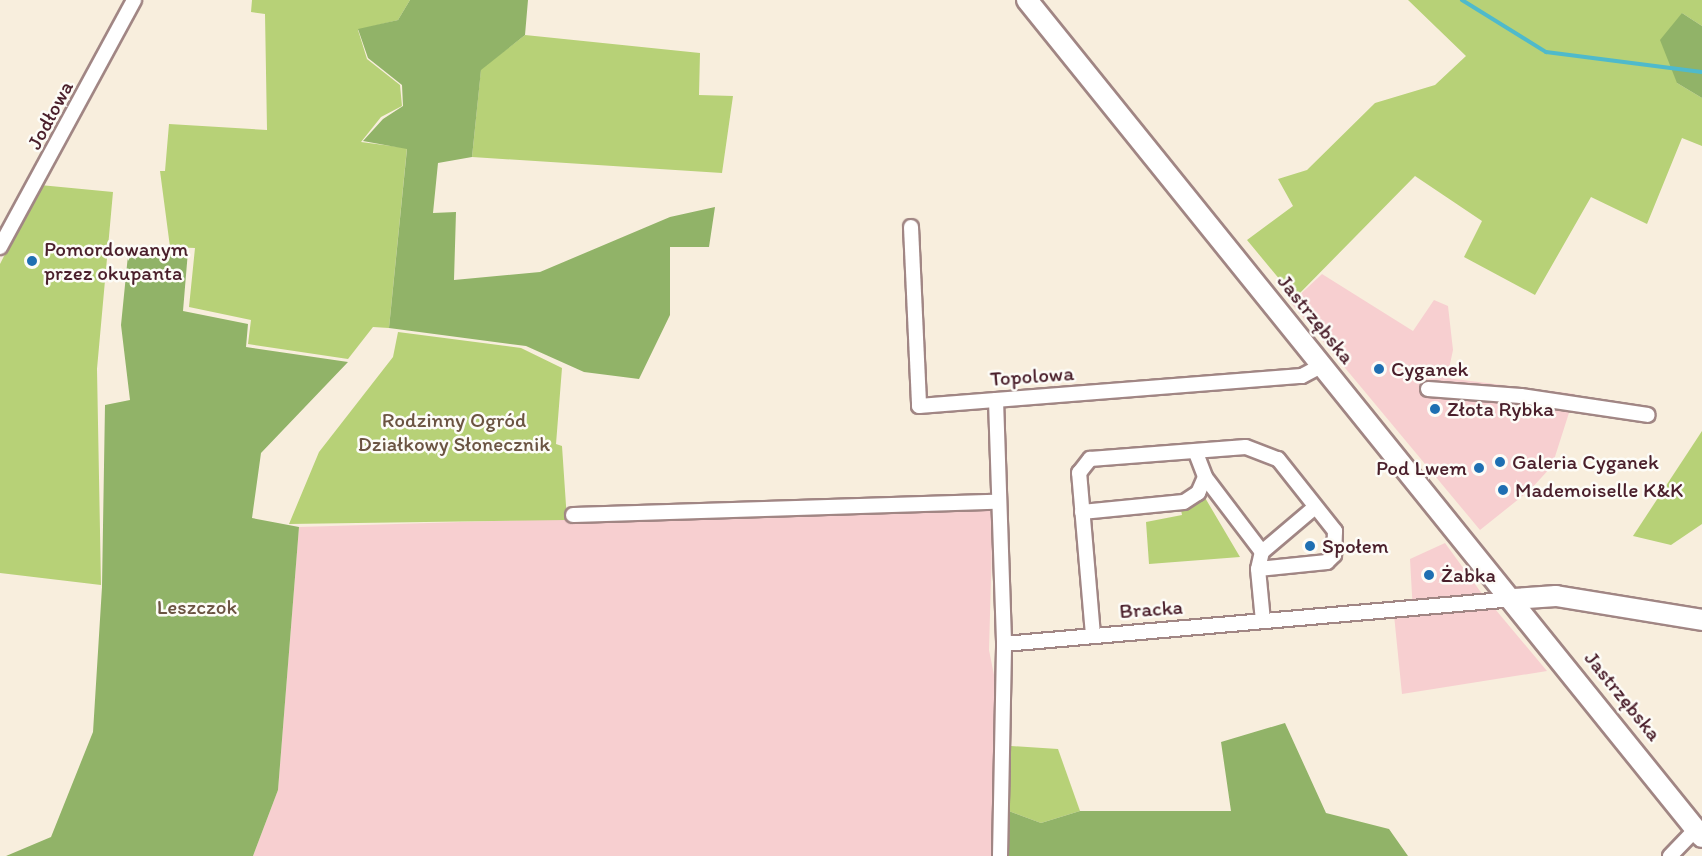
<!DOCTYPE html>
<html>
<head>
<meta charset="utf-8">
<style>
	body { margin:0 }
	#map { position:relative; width:1702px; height:856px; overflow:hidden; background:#f8eedd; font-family:Itim,sans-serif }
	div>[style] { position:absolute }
	.built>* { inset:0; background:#f7cfd0 }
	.green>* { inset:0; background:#b7d177 }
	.forest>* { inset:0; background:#91b368 }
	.stream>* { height:4px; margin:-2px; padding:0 2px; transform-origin:2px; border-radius:2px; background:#4fbacb }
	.roads { filter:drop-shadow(2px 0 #a18684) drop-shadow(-2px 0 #a18684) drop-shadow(0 2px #a18684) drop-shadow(0 -2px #a18684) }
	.street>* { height:14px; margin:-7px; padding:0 7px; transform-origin:7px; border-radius:7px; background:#fff }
	.secondary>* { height:20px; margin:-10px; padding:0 10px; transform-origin:10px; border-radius:10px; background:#fff }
	.dots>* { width:16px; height:16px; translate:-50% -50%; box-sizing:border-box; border:3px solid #fdfcf7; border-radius:50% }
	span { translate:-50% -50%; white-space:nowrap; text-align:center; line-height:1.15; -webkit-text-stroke:5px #fdfcf7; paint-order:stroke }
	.street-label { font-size:21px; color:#4a1f2b }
	.poi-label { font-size:21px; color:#4a1f2b }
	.left { translate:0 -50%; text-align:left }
	.right { translate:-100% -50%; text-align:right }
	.park-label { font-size:21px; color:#6b5442 }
</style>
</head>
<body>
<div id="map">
	<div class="built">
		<div style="clip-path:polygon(1322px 274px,1413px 331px,1434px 300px,1448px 306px,1453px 350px,1447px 378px,1575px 394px,1552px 466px,1530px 490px,1480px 530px,1291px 303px)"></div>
		<div style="clip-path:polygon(986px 506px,993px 510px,989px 650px,1001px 710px,993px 856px,253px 856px,278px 790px,299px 527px)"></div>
		<div style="clip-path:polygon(1445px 543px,1480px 591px,1547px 671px,1402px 694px,1394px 615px,1413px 613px,1410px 559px)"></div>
	</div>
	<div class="green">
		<div style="clip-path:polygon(252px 0,410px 0,398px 20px,358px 30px,367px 59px,400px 85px,402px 106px,381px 117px,361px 142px,407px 148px,389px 328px,373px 327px,348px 359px,248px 344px,251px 320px,189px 307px,195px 248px,170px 247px,160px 171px,165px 171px,169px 124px,267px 130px,265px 14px,251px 12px)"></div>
		<div style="clip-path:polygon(1408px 0,1702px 0,1702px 26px,1682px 13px,1677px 83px,1702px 98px,1702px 146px,1682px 138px,1647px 224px,1591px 197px,1535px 295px,1464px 257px,1482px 221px,1415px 176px,1295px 298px,1247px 240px,1293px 206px,1278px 179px,1307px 170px,1375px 103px,1435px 85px,1466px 56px)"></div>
		<div style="clip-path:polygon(525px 35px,700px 53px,699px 95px,733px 96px,722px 173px,472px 157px,481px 69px)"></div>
		<div style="clip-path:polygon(40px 185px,113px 192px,97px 369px,101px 585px,0 573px,0 264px)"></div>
		<div style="clip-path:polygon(398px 332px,521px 348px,562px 368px,556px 444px,562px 446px,567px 520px,289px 524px,319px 452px,393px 357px)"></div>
		<div style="clip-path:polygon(1702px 431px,1702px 524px,1671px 545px,1633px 536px)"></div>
		<div style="clip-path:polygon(1204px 496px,1240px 557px,1149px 564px,1146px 522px,1182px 515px,1181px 510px)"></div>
		<div style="clip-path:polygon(1011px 746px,1058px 749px,1080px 811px,1041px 823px,1006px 810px)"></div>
	</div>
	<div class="forest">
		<div style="clip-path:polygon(410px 0,528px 0,525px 35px,481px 70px,472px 157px,438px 163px,433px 213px,456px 212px,454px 280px,540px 272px,670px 217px,715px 207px,709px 247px,670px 247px,670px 315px,639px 379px,584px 372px,526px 346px,389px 328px,407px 149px,363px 141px,383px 119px,403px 106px,402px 85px,368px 58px,358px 29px,398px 20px)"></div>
		<div style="clip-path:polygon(1682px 13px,1702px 26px,1702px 98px,1677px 83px,1660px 40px)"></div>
		<div style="clip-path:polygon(188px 251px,183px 311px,248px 324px,246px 347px,348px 362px,261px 453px,252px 518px,299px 527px,278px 790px,253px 856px,6px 856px,51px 837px,93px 732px,102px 587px,105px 405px,130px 400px,121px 325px,128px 255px)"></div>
		<div style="clip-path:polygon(1010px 693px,1006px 810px,1041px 823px,1080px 811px,1231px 811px,1221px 742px,1285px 723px,1326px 813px,1389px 829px,1408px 856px,993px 856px)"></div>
	</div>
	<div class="stream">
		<div style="left:1462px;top:0;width:99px;rotate:31.8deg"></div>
		<div style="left:1546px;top:52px;width:157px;rotate:7.3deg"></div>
	</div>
	<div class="roads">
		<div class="street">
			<div style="left:911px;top:227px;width:179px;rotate:87.4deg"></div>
			<div style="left:919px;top:406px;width:384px;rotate:-4.5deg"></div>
			<div style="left:1302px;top:376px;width:24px;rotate:-28deg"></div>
			<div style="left:0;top:247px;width:281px;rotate:-61.5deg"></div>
			<div style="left:1428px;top:389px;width:93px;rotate:4.3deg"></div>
			<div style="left:1521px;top:396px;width:128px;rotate:8.5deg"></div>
			<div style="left:996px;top:400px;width:244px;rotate:88.1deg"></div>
			<div style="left:1196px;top:453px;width:26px;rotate:69deg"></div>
			<div style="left:1205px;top:477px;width:94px;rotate:52.8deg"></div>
			<div style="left:1082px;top:512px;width:102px;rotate:-5.6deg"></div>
			<div style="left:1184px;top:502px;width:17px;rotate:-33deg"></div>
			<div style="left:1198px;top:493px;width:17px;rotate:-66deg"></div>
			<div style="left:573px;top:515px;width:423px;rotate:-1.8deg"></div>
			<div style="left:1263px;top:621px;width:52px;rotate:-95.5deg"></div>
			<div style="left:1258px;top:569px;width:17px;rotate:-77deg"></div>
			<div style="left:1262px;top:552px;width:70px;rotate:-40.3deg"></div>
			<div style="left:1093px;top:635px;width:163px;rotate:-94.9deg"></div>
			<div style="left:1079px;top:473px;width:18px;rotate:-52deg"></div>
			<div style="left:1090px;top:459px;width:156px;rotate:-4.4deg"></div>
			<div style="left:1246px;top:447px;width:34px;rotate:21deg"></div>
			<div style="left:1278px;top:459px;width:92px;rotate:51.6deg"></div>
			<div style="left:1335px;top:531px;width:24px;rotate:92deg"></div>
			<div style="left:1334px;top:555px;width:10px;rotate:135deg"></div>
			<div style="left:1327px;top:562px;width:69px;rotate:174.2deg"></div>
			<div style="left:1000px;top:856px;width:212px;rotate:-88.9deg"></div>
			<div style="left:1004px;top:644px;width:512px;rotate:-5.04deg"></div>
			<div style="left:1670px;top:856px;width:37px;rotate:-46deg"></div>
		</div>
		<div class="secondary">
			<div style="left:1027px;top:0;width:1075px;rotate:51.12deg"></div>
			<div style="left:1514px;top:599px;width:42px;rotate:-4.1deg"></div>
			<div style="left:1556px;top:596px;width:148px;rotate:9.3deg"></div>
		</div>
	</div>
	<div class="dots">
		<div style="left:32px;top:261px;background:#1f6fb2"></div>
		<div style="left:1379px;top:369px;background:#1f6fb2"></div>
		<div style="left:1435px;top:409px;background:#1f6fb2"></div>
		<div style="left:1500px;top:462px;background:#1f6fb2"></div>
		<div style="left:1479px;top:468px;background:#1f6fb2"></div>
		<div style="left:1503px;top:490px;background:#1f6fb2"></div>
		<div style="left:1310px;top:546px;background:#1f6fb2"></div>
		<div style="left:1429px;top:575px;background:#1f6fb2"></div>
	</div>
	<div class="street-label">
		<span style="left:50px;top:115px;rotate:-62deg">Jodłowa</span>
		<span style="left:1316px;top:319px;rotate:51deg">Jastrzębska</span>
		<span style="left:1032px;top:376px;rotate:-4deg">Topolowa</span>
		<span style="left:1151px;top:609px;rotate:-4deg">Bracka</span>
		<span style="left:1623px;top:696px;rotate:51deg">Jastrzębska</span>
	</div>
	<div class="poi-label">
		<span class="left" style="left:44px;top:261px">Pomordowanym<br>przez okupanta</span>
		<span class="left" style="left:1391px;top:369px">Cyganek</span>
		<span class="left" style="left:1447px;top:409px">Złota Rybka</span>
		<span class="left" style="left:1512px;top:462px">Galeria Cyganek</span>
		<span class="right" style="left:1467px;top:468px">Pod Lwem</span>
		<span class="left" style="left:1515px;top:490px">Mademoiselle K&amp;K</span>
		<span class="left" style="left:1322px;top:546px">Społem</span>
		<span class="left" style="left:1441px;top:575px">Żabka</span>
	</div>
	<div class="park-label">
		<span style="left:454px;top:432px">Rodzinny Ogród<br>Działkowy Słonecznik</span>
		<span style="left:197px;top:607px">Leszczok</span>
	</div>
</div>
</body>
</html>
